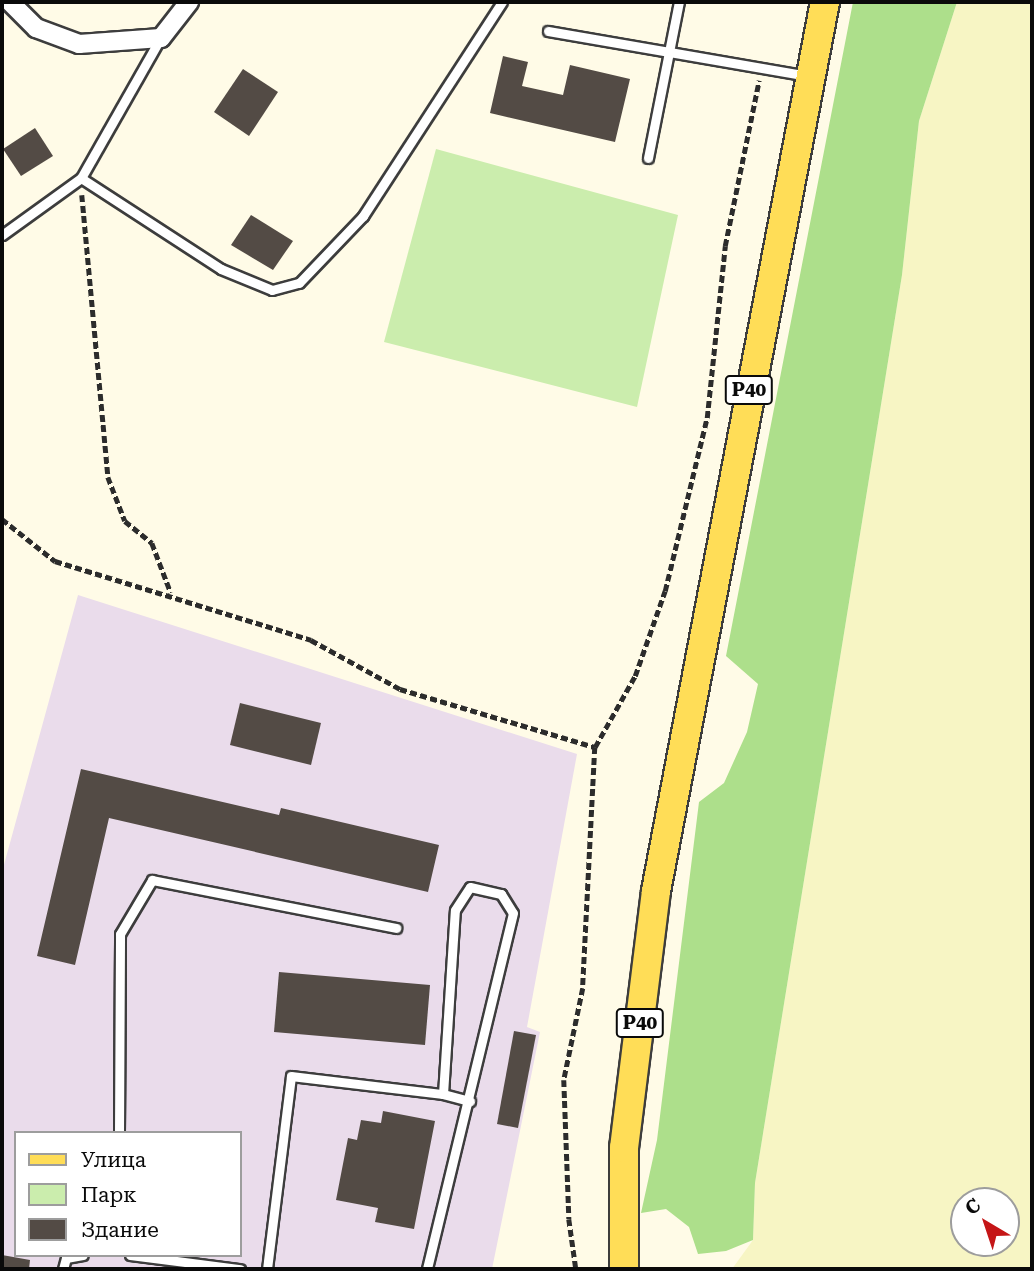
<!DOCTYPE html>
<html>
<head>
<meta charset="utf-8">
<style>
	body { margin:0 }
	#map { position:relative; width:1034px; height:1271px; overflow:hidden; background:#fffbe7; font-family:"Roboto Serif",serif }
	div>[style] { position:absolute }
	.industrial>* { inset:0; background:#eadceb }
	.farmland>* { inset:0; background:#f7f5c4 }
	.green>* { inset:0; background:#cbedad }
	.forest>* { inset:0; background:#addf8b }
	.building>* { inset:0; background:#534b45 }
	.path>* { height:4.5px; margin-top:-2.25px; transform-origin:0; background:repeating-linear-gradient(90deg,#2c2c2c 0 7px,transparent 0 10.5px) }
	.roads { filter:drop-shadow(2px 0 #3d3d3d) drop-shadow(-2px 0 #3d3d3d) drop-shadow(0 2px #3d3d3d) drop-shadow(0 -2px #3d3d3d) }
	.lane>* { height:9px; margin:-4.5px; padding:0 4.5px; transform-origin:4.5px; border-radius:4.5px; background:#fff }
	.street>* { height:18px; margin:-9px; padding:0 9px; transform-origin:9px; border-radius:9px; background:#fff }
	.primary>* { height:28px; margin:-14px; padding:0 14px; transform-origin:14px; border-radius:14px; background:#ffdd57 }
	span { translate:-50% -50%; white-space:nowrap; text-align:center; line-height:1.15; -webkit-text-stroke:7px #fff; paint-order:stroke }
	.shield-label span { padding:2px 5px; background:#fff; border:2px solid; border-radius:5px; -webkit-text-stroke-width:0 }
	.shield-label { font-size:19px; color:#0a0a0a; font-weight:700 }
	.frame { position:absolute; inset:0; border:4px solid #0a0a0a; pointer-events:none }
	.legend { position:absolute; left:14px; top:1131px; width:228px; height:126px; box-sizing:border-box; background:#fff; border:2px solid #9d9d9d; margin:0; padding:9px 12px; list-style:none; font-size:21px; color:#0a0a0a }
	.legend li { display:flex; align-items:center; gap:14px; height:35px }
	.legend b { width:35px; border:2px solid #9d9d9d }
	.north { position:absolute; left:950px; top:1187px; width:70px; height:70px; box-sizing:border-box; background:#fff; border:2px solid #9d9d9d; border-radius:50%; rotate:321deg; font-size:19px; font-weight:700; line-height:28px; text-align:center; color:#0a0a0a }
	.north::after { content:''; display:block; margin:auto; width:24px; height:32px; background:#c51617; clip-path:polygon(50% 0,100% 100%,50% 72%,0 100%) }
</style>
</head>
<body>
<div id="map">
	<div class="industrial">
		<div style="clip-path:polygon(evenodd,78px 595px,577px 754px,527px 1027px,540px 1032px,492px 1269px,2px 1269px,2px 872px,78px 595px,16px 1133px,240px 1133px,240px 1255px,16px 1255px,16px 1133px)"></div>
	</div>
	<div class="farmland">
		<div style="clip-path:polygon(evenodd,957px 2px,1032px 2px,1032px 1269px,732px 1269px,753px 1240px,755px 1183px,902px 275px,919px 121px,957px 2px,964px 1201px,1006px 1201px,1006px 1243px,964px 1243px,964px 1201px)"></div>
	</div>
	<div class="green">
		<div style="clip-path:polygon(436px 149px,678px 215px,637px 407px,384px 342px)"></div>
	</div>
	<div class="forest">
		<div style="clip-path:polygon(853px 2px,957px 2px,919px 121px,902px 275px,755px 1183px,753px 1240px,726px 1251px,698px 1254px,689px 1227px,666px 1209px,641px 1213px,657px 1140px,699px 802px,724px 783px,747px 732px,758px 684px,726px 656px)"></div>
	</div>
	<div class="building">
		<div style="clip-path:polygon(503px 56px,528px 62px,522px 86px,563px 95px,570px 65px,630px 79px,615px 142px,490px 113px)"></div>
		<div style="clip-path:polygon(243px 69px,278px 92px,249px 136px,214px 112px)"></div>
		<div style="clip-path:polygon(35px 128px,53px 156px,21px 176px,3px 149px)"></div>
		<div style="clip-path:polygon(251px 215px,293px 241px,273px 270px,231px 245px)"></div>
		<div style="clip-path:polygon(240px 703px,321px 723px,311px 765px,230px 745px)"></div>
		<div style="clip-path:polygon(81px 769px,279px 815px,281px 808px,439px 845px,428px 892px,109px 818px,75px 965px,37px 956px)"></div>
		<div style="clip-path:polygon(279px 972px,430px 985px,425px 1045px,274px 1032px)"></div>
		<div style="clip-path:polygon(514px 1031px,536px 1035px,518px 1128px,497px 1124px)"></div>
		<div style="clip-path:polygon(383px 1111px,435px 1121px,414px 1229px,375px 1222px,378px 1208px,336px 1200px,348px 1138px,357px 1140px,361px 1120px,381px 1123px)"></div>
		<div style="clip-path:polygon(2px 1255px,30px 1260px,29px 1269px,2px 1269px)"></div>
	</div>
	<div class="path">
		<div style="left:82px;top:195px;width:283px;rotate:84.7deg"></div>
		<div style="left:108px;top:477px;width:47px;rotate:68.9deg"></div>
		<div style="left:125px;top:521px;width:35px;rotate:39deg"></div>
		<div style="left:152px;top:543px;width:53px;rotate:69.2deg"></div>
		<div style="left:2px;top:519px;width:68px;rotate:38.4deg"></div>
		<div style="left:55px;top:561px;width:268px;rotate:17.1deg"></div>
		<div style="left:311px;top:640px;width:102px;rotate:28.8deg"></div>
		<div style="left:400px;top:689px;width:203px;rotate:16.6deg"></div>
		<div style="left:595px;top:747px;width:241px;rotate:92.9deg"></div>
		<div style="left:583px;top:988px;width:94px;rotate:101.7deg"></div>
		<div style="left:564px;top:1080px;width:139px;rotate:87.9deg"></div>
		<div style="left:569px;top:1219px;width:50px;rotate:82deg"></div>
		<div style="left:595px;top:747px;width:81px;rotate:-60.6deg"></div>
		<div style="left:635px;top:676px;width:90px;rotate:-70.6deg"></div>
		<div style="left:665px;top:591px;width:178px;rotate:-76.4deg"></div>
		<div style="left:707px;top:418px;width:173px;rotate:-84deg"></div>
		<div style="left:725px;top:246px;width:169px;rotate:-78.4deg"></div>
	</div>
	<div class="roads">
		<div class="lane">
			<div style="left:548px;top:31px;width:264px;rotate:9.8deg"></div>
			<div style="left:648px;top:158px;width:159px;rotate:-78.8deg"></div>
			<div style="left:81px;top:178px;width:167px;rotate:33deg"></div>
			<div style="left:221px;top:269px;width:55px;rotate:22.4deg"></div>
			<div style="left:272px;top:290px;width:28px;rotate:-15deg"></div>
			<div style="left:299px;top:283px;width:93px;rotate:-46.3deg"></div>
			<div style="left:363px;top:216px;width:255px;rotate:-57deg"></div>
			<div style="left:2px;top:235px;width:97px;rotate:-35.8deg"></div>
			<div style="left:81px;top:178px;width:160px;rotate:-60.4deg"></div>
			<div style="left:443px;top:1094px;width:28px;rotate:15deg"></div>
			<div style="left:119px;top:1133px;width:199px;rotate:-89.7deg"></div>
			<div style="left:120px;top:934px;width:63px;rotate:-59.3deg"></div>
			<div style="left:152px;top:880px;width:249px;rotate:11.1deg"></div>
			<div style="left:130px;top:1255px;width:111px;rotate:7.3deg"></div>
			<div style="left:63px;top:1269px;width:11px;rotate:-75deg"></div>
			<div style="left:66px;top:1258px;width:17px;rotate:-10deg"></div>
			<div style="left:267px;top:1269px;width:194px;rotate:-82.9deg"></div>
			<div style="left:291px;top:1076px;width:153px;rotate:6.8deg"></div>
			<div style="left:443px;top:1094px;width:184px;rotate:-86.3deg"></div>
			<div style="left:455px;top:910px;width:27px;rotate:-57deg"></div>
			<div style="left:470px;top:887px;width:32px;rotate:13deg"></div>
			<div style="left:501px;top:894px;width:22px;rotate:58deg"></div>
			<div style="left:513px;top:913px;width:366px;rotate:103.6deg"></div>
		</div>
		<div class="street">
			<div style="left:10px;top:2px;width:37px;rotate:45deg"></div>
			<div style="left:36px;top:28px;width:46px;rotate:20.4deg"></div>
			<div style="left:79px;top:44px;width:82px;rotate:-4.2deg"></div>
			<div style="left:161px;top:38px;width:46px;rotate:-52.1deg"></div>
		</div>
		<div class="primary">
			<div style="left:624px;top:1269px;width:121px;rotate:-90deg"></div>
			<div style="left:624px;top:1148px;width:259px;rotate:-82.9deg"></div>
			<div style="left:656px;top:891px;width:905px;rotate:-79.24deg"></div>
		</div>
	</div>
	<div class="shield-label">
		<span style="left:749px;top:390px">Р40</span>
		<span style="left:640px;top:1023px">Р40</span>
	</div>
	<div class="frame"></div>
	<ul class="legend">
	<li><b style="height:9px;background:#ffdd57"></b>Улица</li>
	<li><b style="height:19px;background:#cbedad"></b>Парк</li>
	<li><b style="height:19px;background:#534b45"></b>Здание</li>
	</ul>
	<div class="north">С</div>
</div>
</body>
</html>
